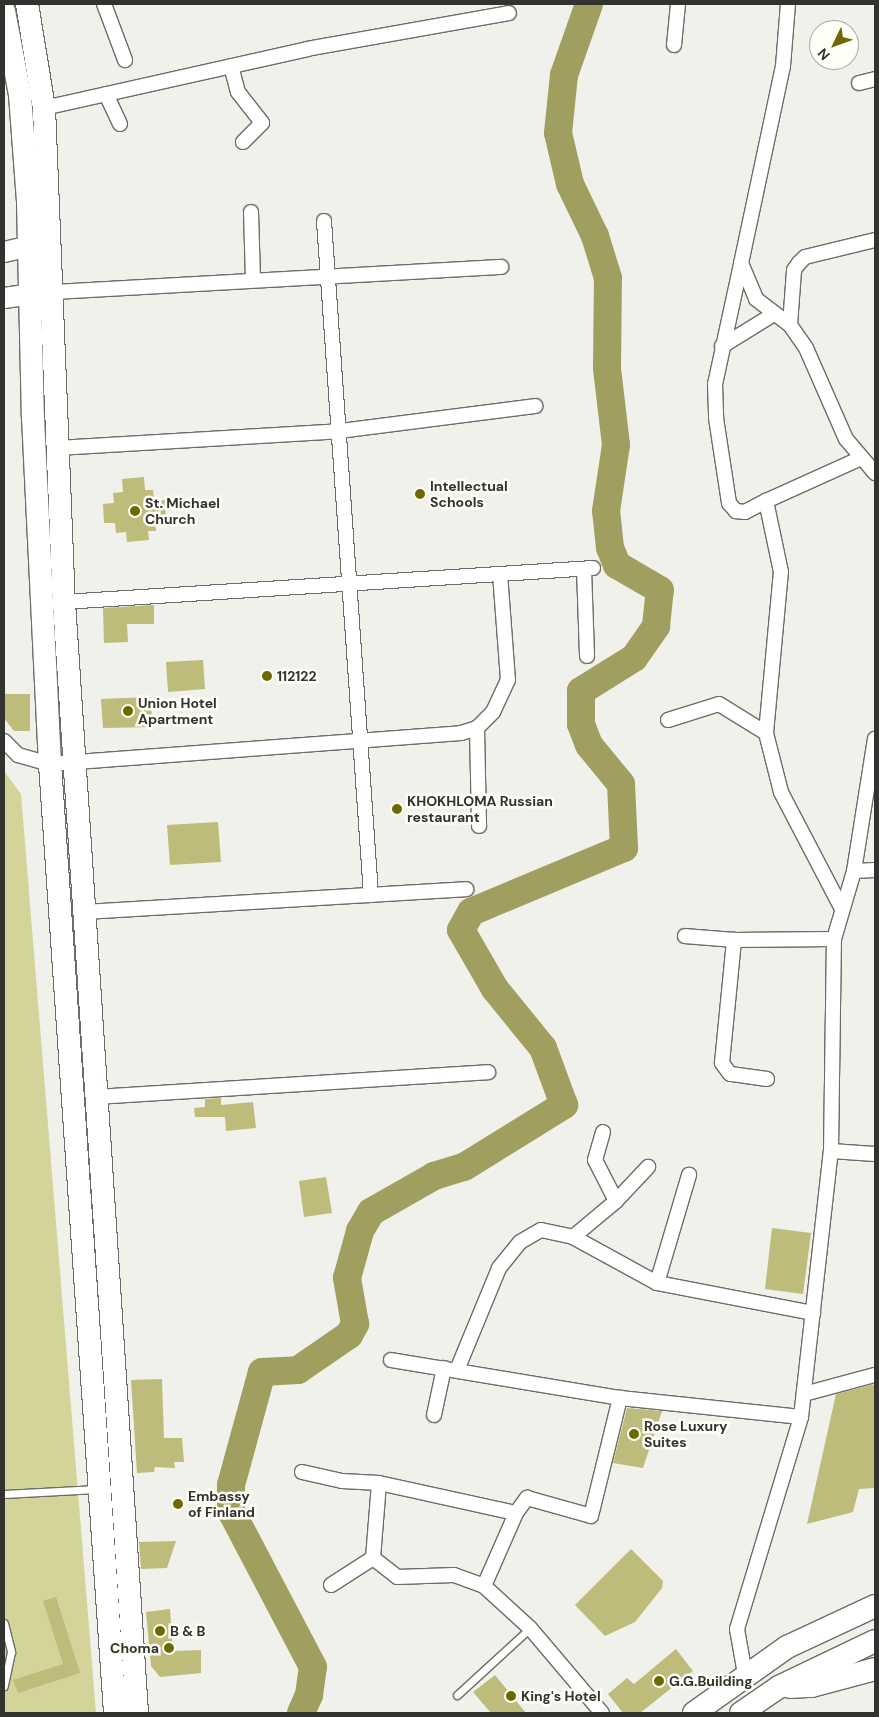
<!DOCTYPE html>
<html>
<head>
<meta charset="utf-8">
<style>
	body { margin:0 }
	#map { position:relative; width:879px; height:1717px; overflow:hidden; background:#f0f1ea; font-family:"DM Sans",sans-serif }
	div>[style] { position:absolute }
	.green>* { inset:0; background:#d4d399 }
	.river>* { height:28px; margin:-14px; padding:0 14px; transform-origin:14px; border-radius:14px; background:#a09f5f }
	.building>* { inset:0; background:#bdbc7b }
	.roads { filter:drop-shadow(1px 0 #6d6d67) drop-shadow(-1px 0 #6d6d67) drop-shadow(0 1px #6d6d67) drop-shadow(0 -1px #6d6d67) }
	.lane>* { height:7px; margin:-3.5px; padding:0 3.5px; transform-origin:3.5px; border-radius:3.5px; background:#fff }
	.street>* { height:14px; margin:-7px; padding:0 7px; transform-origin:7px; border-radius:7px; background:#fff }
	.secondary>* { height:20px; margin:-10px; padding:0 10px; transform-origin:10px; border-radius:10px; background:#fff }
	.primary>* { height:22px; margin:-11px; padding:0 11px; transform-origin:11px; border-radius:11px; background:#fff }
	.dots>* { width:14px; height:14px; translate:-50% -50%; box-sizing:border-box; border:2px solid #fefef7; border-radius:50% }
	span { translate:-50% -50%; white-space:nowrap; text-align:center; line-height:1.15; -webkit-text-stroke:5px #fefef7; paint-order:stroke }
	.poi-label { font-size:14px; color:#32322f; font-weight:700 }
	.left { translate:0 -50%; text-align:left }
	.right { translate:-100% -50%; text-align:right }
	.frame { position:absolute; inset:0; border:5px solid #32322f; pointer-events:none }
	.north { position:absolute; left:809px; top:20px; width:50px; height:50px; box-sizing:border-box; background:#fefef7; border:1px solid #acaca7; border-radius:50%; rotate:228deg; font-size:14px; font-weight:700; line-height:20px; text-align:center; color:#32322f }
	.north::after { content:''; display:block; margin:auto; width:18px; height:22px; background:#6c6903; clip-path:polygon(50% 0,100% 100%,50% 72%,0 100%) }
</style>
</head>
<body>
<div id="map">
	<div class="green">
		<div style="clip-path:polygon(4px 771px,21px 794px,96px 1713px,4px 1713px)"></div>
	</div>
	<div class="river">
		<div style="left:301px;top:1713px;width:20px;rotate:-66deg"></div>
		<div style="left:309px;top:1695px;width:28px;rotate:-82deg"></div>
		<div style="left:313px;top:1667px;width:176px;rotate:-117.7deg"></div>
		<div style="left:231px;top:1511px;width:26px;rotate:-90deg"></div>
		<div style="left:231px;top:1485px;width:117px;rotate:-74.7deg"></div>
		<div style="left:262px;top:1372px;width:36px;rotate:-3deg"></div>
		<div style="left:298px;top:1370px;width:62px;rotate:-34.5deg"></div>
		<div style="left:349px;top:1335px;width:13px;rotate:-61deg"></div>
		<div style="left:355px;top:1324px;width:47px;rotate:-99.9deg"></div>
		<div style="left:347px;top:1278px;width:49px;rotate:-74.5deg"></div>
		<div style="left:360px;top:1231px;width:22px;rotate:-60deg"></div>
		<div style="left:371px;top:1212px;width:73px;rotate:-29.7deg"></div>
		<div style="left:434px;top:1176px;width:31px;rotate:-17deg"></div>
		<div style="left:464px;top:1167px;width:118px;rotate:-31.8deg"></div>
		<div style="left:564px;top:1105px;width:61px;rotate:-110.2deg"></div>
		<div style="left:543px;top:1048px;width:76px;rotate:-129.1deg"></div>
		<div style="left:495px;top:989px;width:68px;rotate:-120deg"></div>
		<div style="left:461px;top:930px;width:21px;rotate:-61deg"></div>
		<div style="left:471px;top:912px;width:166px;rotate:-22.7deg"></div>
		<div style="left:624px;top:848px;width:64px;rotate:-92.7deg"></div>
		<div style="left:621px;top:784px;width:50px;rotate:-129.4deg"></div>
		<div style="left:589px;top:745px;width:22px;rotate:-111deg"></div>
		<div style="left:581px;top:724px;width:33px;rotate:-90deg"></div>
		<div style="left:581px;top:691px;width:62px;rotate:-31.9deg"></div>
		<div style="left:634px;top:658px;width:39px;rotate:-55deg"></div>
		<div style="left:656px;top:626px;width:36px;rotate:-84deg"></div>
		<div style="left:660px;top:590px;width:50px;rotate:-149.8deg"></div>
		<div style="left:617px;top:565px;width:18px;rotate:-112deg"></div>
		<div style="left:610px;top:548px;width:37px;rotate:-96deg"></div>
		<div style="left:606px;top:511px;width:67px;rotate:-81.4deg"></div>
		<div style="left:616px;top:445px;width:78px;rotate:-96.7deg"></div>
		<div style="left:607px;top:368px;width:90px;rotate:-89.4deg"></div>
		<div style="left:608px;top:278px;width:44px;rotate:-107.2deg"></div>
		<div style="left:595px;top:236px;width:58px;rotate:-115.7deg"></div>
		<div style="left:570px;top:184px;width:52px;rotate:-103.2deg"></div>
		<div style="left:558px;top:133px;width:58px;rotate:-84.1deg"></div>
		<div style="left:564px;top:75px;width:75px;rotate:-70.6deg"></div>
	</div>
	<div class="building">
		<div style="clip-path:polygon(144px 477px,145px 490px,153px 490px,154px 501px,165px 500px,166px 519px,155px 520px,156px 531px,148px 531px,149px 540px,127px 542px,126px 532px,116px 533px,115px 523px,104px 523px,103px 504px,114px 503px,113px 493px,123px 492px,122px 479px)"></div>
		<div style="clip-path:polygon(154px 605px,154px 624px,127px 624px,128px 642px,104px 643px,103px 608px)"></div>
		<div style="clip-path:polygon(203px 660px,205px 689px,168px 692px,166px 662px)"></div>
		<div style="clip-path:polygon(4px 694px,30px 694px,30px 731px,14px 731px,4px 718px)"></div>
		<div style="clip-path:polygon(150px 697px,153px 727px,103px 728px,101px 699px)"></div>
		<div style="clip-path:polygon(218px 822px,221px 862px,170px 865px,167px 825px)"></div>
		<div style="clip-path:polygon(221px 1098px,221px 1105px,253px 1102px,256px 1128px,226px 1131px,225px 1117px,195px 1117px,194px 1108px,205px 1107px,205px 1099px)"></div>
		<div style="clip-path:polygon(326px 1177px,332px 1213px,304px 1217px,299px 1181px)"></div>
		<div style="clip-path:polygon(772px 1228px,811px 1233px,803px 1294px,765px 1289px)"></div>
		<div style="clip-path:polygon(162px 1379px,164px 1438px,182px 1438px,184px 1462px,174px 1462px,175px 1468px,155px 1467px,154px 1472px,137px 1473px,131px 1380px)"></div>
		<div style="clip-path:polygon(875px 1384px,875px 1488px,859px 1489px,853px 1512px,807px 1524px,836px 1394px)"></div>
		<div style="clip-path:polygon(627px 1408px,662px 1411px,643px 1468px,613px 1463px)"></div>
		<div style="clip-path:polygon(176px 1541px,167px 1568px,141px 1569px,139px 1542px)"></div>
		<div style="clip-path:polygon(631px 1549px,663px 1581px,662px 1588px,635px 1622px,605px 1636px,575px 1605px)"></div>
		<div style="clip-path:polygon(56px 1597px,80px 1673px,18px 1693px,13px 1680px,63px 1664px,43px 1601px)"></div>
		<div style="clip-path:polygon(170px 1609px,173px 1651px,201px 1650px,201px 1673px,160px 1677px,151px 1666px,146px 1612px)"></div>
		<div style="clip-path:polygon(676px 1649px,693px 1671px,640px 1713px,623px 1713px,608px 1694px,627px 1678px,634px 1684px)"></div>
		<div style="clip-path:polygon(495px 1675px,526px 1713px,491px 1713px,473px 1692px)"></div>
	</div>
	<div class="roads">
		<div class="lane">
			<div style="left:4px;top:1494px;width:93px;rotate:-3.1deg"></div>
			<div style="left:4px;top:1623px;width:30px;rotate:76deg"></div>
			<div style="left:11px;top:1652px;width:35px;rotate:102deg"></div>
			<div style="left:457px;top:1695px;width:99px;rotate:-42.5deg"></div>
		</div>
		<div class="street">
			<div style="left:104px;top:4px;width:60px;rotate:69.4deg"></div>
			<div style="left:788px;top:4px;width:62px;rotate:94.6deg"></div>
			<div style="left:783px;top:66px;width:201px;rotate:102deg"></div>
			<div style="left:741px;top:263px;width:39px;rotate:67deg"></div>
			<div style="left:756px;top:299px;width:43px;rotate:37.4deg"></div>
			<div style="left:790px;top:325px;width:28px;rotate:55deg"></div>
			<div style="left:806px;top:348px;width:99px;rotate:66.3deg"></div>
			<div style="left:846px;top:439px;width:45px;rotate:49.5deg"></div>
			<div style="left:674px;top:45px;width:41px;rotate:-84.4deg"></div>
			<div style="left:231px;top:66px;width:27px;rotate:75deg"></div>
			<div style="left:238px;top:92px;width:39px;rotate:52deg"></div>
			<div style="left:262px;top:123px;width:27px;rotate:135deg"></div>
			<div style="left:859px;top:83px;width:16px;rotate:-14deg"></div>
			<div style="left:106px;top:94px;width:33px;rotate:65deg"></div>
			<div style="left:44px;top:108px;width:270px;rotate:-12.6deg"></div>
			<div style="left:307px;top:49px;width:205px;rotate:-10.1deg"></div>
			<div style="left:251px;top:212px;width:67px;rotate:88.3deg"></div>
			<div style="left:324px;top:221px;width:676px;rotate:86.01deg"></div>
			<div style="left:741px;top:264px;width:123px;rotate:102.2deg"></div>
			<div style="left:715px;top:384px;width:34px;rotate:88deg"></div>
			<div style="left:716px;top:418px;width:86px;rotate:81.3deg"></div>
			<div style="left:729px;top:503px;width:11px;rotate:49deg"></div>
			<div style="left:736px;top:511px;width:9px;rotate:6deg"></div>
			<div style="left:745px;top:512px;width:24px;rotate:-28deg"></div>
			<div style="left:52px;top:292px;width:450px;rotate:-3.2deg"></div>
			<div style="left:790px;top:325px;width:55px;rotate:-85.8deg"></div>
			<div style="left:794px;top:270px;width:9px;rotate:-54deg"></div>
			<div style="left:799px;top:263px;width:8px;rotate:-45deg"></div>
			<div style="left:805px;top:257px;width:72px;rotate:-13.7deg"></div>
			<div style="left:722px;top:346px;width:61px;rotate:-31.6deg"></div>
			<div style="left:56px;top:448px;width:285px;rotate:-3.4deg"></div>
			<div style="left:340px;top:431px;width:197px;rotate:-7.3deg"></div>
			<div style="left:584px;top:569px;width:87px;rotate:88deg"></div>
			<div style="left:64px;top:602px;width:530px;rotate:-3.68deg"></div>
			<div style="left:668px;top:720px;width:53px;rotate:-17.4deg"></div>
			<div style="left:719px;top:704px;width:55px;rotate:31.7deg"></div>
			<div style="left:477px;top:728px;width:98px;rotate:88.8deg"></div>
			<div style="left:4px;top:741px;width:20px;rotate:45deg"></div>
			<div style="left:18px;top:755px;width:33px;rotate:16deg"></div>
			<div style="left:50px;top:764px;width:412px;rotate:-4.3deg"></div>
			<div style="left:461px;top:733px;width:17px;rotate:-17deg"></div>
			<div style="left:477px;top:728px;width:23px;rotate:-45deg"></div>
			<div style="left:493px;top:712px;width:35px;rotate:-65deg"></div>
			<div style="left:508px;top:680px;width:106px;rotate:-94.3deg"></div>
			<div style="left:854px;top:871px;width:21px;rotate:-3deg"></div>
			<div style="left:841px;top:907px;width:130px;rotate:-117.6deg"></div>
			<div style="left:781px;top:792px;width:61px;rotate:-104.3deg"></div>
			<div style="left:766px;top:733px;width:162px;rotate:-84.7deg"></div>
			<div style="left:781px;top:572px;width:73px;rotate:-101.9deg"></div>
			<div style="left:766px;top:501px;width:102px;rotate:-24.3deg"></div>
			<div style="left:83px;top:912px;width:384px;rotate:-3.4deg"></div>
			<div style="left:685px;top:936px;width:49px;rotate:4.7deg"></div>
			<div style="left:767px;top:1079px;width:37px;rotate:-172deg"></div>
			<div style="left:730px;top:1074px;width:14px;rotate:-126deg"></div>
			<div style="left:722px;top:1063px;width:124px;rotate:-84.4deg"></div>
			<div style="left:734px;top:940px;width:100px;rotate:-0.6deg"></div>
			<div style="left:95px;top:1097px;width:394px;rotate:-3.6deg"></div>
			<div style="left:831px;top:1151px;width:44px;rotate:3.9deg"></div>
			<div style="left:616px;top:1201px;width:47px;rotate:-46.7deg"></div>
			<div style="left:573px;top:1237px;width:56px;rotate:-39.9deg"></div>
			<div style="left:616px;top:1201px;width:46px;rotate:-117.1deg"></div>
			<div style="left:595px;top:1160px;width:29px;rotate:-74deg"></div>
			<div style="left:657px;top:1283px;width:113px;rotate:-73.5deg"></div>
			<div style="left:391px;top:1360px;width:232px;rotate:9.4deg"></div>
			<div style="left:620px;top:1398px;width:182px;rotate:6deg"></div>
			<div style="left:457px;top:1370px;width:110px;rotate:-67.6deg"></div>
			<div style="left:499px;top:1268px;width:33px;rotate:-51deg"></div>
			<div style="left:520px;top:1242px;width:24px;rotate:-30deg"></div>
			<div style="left:541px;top:1230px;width:33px;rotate:12deg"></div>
			<div style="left:573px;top:1237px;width:96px;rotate:28.7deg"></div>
			<div style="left:657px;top:1283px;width:159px;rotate:10.9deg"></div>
			<div style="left:804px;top:1394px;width:73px;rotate:-15deg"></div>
			<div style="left:434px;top:1415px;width:48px;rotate:-78deg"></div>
			<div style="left:302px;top:1472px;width:41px;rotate:12.7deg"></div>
			<div style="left:342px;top:1481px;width:37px;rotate:3deg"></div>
			<div style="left:379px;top:1483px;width:140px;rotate:12.4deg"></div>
			<div style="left:516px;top:1513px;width:19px;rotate:-54deg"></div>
			<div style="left:527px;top:1498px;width:66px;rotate:15.7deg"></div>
			<div style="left:591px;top:1516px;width:122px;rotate:-76.2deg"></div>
			<div style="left:373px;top:1558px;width:75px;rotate:-85.4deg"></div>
			<div style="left:331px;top:1585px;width:50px;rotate:-32.7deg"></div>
			<div style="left:373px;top:1558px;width:31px;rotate:38deg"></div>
			<div style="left:397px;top:1577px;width:57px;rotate:-2deg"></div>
			<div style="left:454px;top:1575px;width:32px;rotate:20deg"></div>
			<div style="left:484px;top:1586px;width:62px;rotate:42.4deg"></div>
			<div style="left:530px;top:1628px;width:111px;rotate:49.7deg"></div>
			<div style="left:484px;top:1586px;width:80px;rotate:-66.3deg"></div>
			<div style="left:745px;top:1674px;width:46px;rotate:-100.1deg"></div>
			<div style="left:737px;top:1629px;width:221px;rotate:-73.2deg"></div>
			<div style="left:801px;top:1417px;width:268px;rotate:-83.6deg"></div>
			<div style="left:831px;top:1151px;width:212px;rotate:-89.2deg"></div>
			<div style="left:834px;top:939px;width:71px;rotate:-73.6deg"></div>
			<div style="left:854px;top:871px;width:134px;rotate:-81deg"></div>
		</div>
		<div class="secondary">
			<div style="left:4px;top:252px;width:26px;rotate:-13deg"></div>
			<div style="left:4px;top:298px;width:42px;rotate:-8.1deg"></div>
		</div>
		<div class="primary">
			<div style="left:27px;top:4px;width:105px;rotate:80.7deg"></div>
			<div style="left:44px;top:108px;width:494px;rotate:87.7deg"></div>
			<div style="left:64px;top:602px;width:1113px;rotate:86.24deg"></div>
			<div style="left:4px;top:11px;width:86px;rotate:79.2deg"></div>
			<div style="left:20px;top:95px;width:106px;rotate:85.7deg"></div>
			<div style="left:28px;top:201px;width:216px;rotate:88.7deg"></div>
			<div style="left:33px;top:417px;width:347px;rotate:87.2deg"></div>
			<div style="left:50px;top:764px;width:951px;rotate:86.08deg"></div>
			<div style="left:790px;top:1687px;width:22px;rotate:-3deg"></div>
			<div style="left:812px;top:1686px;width:65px;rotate:-15.1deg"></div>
			<div style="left:694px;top:1713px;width:114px;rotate:-35.4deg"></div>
			<div style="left:787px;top:1647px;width:97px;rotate:-25deg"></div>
			<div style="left:741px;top:1713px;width:46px;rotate:-34.4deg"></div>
			<div style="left:779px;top:1687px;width:106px;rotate:-25.6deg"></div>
		</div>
	</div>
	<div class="dots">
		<div style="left:420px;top:494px;background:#6c6903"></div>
		<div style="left:135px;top:511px;background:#6c6903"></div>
		<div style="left:267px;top:676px;background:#6c6903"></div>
		<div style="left:128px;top:711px;background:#6c6903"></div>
		<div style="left:397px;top:809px;background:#6c6903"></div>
		<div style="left:634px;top:1434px;background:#6c6903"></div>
		<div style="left:178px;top:1504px;background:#6c6903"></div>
		<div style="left:160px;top:1631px;background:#6c6903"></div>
		<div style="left:169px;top:1648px;background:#6c6903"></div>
		<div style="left:659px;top:1681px;background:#6c6903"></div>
		<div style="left:511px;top:1696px;background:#6c6903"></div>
	</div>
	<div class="poi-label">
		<span class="left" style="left:430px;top:494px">Intellectual<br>Schools</span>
		<span class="left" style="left:145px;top:511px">St. Michael<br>Church</span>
		<span class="left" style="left:277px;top:676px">112122</span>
		<span class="left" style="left:138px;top:711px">Union Hotel<br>Apartment</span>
		<span class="left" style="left:407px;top:809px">KHOKHLOMA Russian<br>restaurant</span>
		<span class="left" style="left:644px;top:1434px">Rose Luxury<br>Suites</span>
		<span class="left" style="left:188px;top:1504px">Embassy<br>of Finland</span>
		<span class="left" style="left:170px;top:1631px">B &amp; B</span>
		<span class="right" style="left:159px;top:1648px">Choma</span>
		<span class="left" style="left:669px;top:1681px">G.G.Building</span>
		<span class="left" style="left:521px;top:1696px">King's Hotel</span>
	</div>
	<div class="frame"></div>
	<div class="north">N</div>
</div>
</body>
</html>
